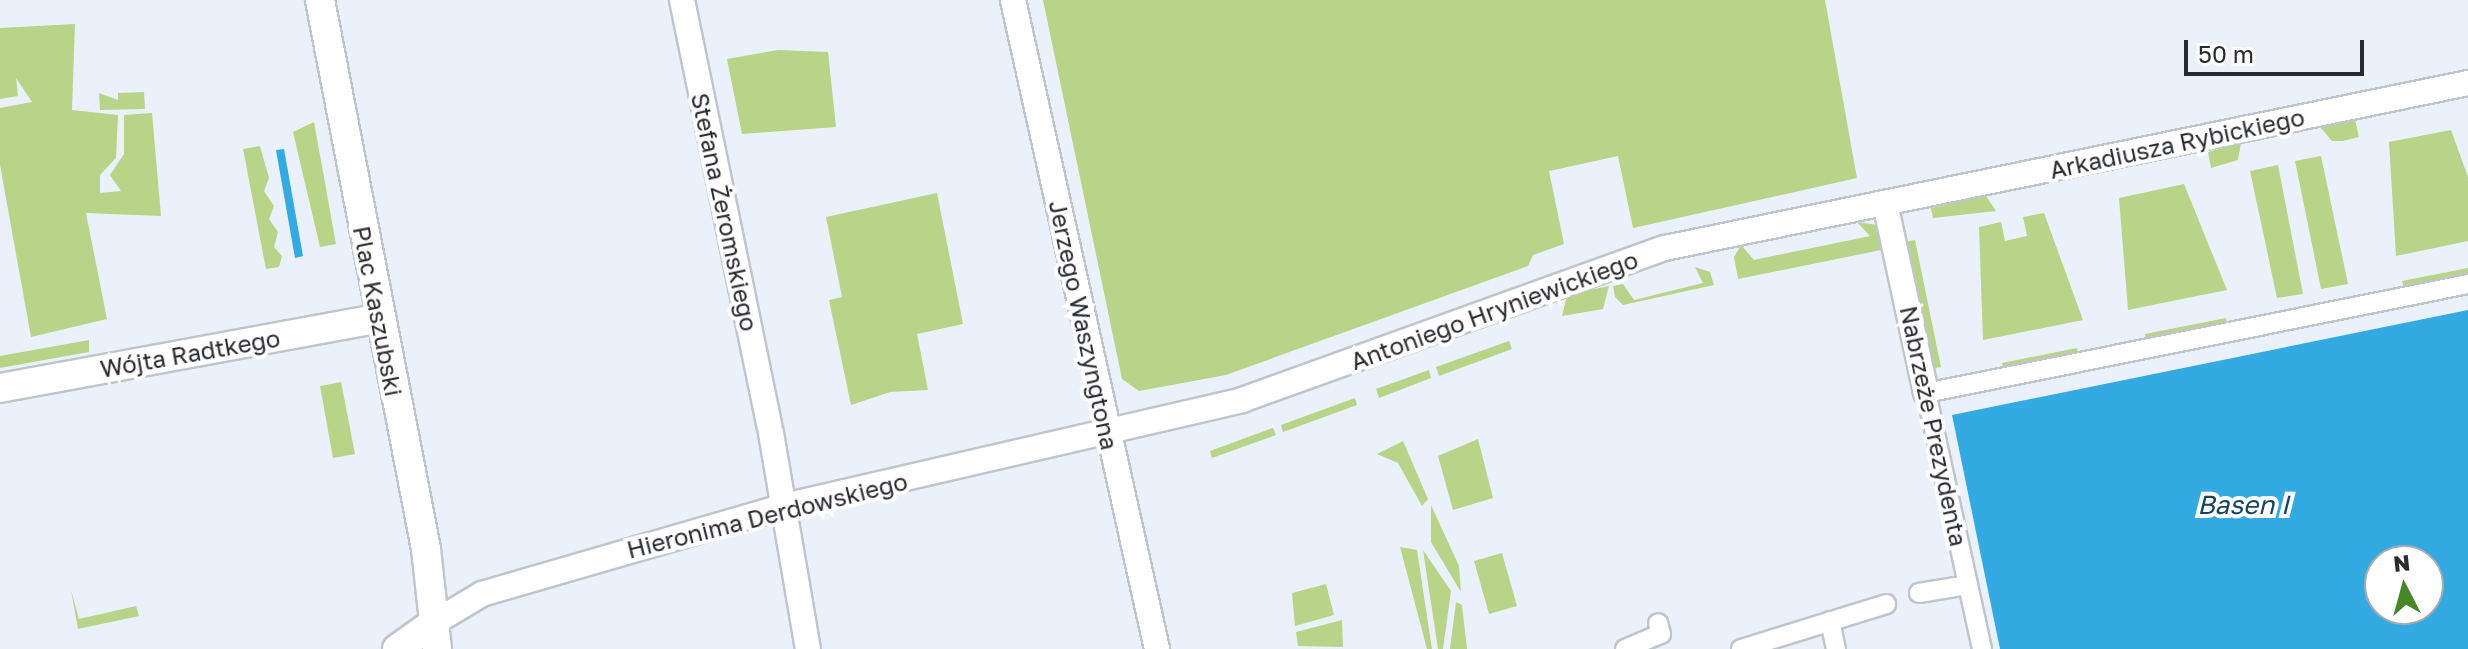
<!DOCTYPE html>
<html>
<head>
<meta charset="utf-8">
<style>
	body { margin:0 }
	#map { position:relative; width:2468px; height:649px; overflow:hidden; background:#ebf1fa; font-family:"Golos Text",sans-serif }
	div>[style] { position:absolute }
	.green>* { inset:0; background:#b7d488 }
	.water>* { inset:0; background:#33abe2 }
	.roads { filter:drop-shadow(2px 0 #bfc5cd) drop-shadow(-2px 0 #bfc5cd) drop-shadow(0 2px #bfc5cd) drop-shadow(0 -2px #bfc5cd) }
	.pedestrian>* { height:18px; margin:-9px; padding:0 9px; transform-origin:9px; border-radius:9px; background:#fff }
	.minor>* { height:24px; margin:-12px; padding:0 12px; transform-origin:12px; border-radius:12px; background:#fff }
	.tertiary>* { height:28px; margin:-14px; padding:0 14px; transform-origin:14px; border-radius:14px; background:#fff }
	span { translate:-50% -50%; white-space:nowrap; text-align:center; line-height:1.15; -webkit-text-stroke:8px #fefefe; paint-order:stroke }
	.street-label { font-size:24px; color:#292b2e }
	.water-label { font-size:26px; color:#15455c; font-style:italic }
	.north { position:absolute; left:2364px; top:545px; width:80px; height:80px; box-sizing:border-box; background:#fefefe; border:2px solid #a9aaab; border-radius:50%; rotate:354deg; font-size:22px; font-weight:700; line-height:32px; text-align:center; color:#292b2e }
	.north::after { content:''; display:block; margin:auto; width:28px; height:36px; background:#478729; clip-path:polygon(50% 0,100% 100%,50% 72%,0 100%) }
	.scale { position:absolute; left:2184px; top:40px; width:180px; height:36px; box-sizing:border-box; border:4px solid #292b2e; border-top:0; padding-left:10px; font-size:24px; line-height:28px; white-space:nowrap; color:#292b2e; -webkit-text-stroke:6px #fefefe; paint-order:stroke }
</style>
</head>
<body>
<div id="map">
	<div class="green">
		<div style="clip-path:polygon(1043px 0,1825px 0,1857px 178px,1633px 228px,1618px 156px,1549px 171px,1564px 244px,1533px 255px,1528px 266px,1226px 375px,1139px 391px,1122px 379px)"></div>
		<div style="clip-path:polygon(75px 24px,72px 110px,118px 115px,116px 158px,100px 175px,100px 193px,121px 191px,110px 175px,124px 154px,124px 115px,152px 113px,161px 216px,86px 213px,107px 319px,31px 337px,0 165px,0 108px,32px 102px,16px 78px,18px 96px,0 99px,0 28px)"></div>
		<div style="clip-path:polygon(778px 50px,828px 52px,836px 127px,742px 134px,727px 59px)"></div>
		<div style="clip-path:polygon(144px 92px,145px 109px,100px 110px,99px 93px,118px 100px,118px 93px)"></div>
		<div style="clip-path:polygon(2355px 120px,2359px 137px,2343px 141px,2332px 141px,2320px 127px)"></div>
		<div style="clip-path:polygon(314px 122px,336px 244px,320px 247px,293px 132px)"></div>
		<div style="clip-path:polygon(2451px 130px,2468px 177px,2468px 241px,2396px 256px,2389px 142px)"></div>
		<div style="clip-path:polygon(2241px 143px,2238px 160px,2211px 168px,2208px 152px)"></div>
		<div style="clip-path:polygon(260px 146px,269px 178px,264px 191px,274px 206px,269px 219px,278px 232px,274px 247px,282px 256px,279px 267px,266px 269px,243px 149px)"></div>
		<div style="clip-path:polygon(2321px 156px,2348px 284px,2321px 289px,2295px 161px)"></div>
		<div style="clip-path:polygon(2278px 165px,2303px 294px,2277px 298px,2250px 171px)"></div>
		<div style="clip-path:polygon(2184px 184px,2227px 290px,2128px 310px,2119px 198px)"></div>
		<div style="clip-path:polygon(937px 193px,963px 324px,917px 334px,928px 390px,890px 392px,851px 405px,829px 300px,842px 297px,826px 217px)"></div>
		<div style="clip-path:polygon(1986px 196px,1996px 211px,1933px 218px,1931px 208px)"></div>
		<div style="clip-path:polygon(2044px 213px,2083px 320px,1983px 340px,1979px 227px,2001px 222px,2005px 241px,2027px 236px,2023px 217px)"></div>
		<div style="clip-path:polygon(1857px 222px,1878px 225px,1886px 249px,1738px 279px,1734px 257px,1741px 245px,1754px 260px,1870px 236px)"></div>
		<div style="clip-path:polygon(1915px 240px,1941px 367px,1930px 369px,1904px 242px)"></div>
		<div style="clip-path:polygon(1695px 267px,1710px 272px,1714px 285px,1623px 305px,1615px 297px,1613px 286px,1623px 284px,1634px 300px,1703px 283px)"></div>
		<div style="clip-path:polygon(2468px 268px,2468px 275px,2404px 288px,2402px 281px)"></div>
		<div style="clip-path:polygon(1609px 286px,1603px 309px,1562px 316px,1567px 295px)"></div>
		<div style="clip-path:polygon(2226px 318px,2227px 323px,2146px 340px,2145px 334px)"></div>
		<div style="clip-path:polygon(89px 340px,89px 352px,0 368px,0 356px)"></div>
		<div style="clip-path:polygon(1509px 341px,1512px 349px,1439px 376px,1436px 367px)"></div>
		<div style="clip-path:polygon(2077px 348px,2078px 354px,2003px 369px,2002px 363px)"></div>
		<div style="clip-path:polygon(1429px 370px,1431px 378px,1379px 398px,1376px 389px)"></div>
		<div style="clip-path:polygon(341px 382px,355px 454px,333px 458px,320px 386px)"></div>
		<div style="clip-path:polygon(1355px 398px,1357px 405px,1283px 432px,1281px 425px)"></div>
		<div style="clip-path:polygon(1273px 428px,1276px 435px,1212px 458px,1210px 451px)"></div>
		<div style="clip-path:polygon(1478px 439px,1493px 498px,1453px 510px,1438px 456px)"></div>
		<div style="clip-path:polygon(1403px 441px,1428px 499px,1422px 506px,1398px 463px,1377px 454px)"></div>
		<div style="clip-path:polygon(1431px 505px,1459px 566px,1461px 592px,1431px 542px)"></div>
		<div style="clip-path:polygon(1400px 547px,1417px 550px,1432px 649px,1427px 649px)"></div>
		<div style="clip-path:polygon(1423px 550px,1451px 591px,1443px 649px,1438px 649px)"></div>
		<div style="clip-path:polygon(1502px 553px,1517px 606px,1489px 614px,1474px 561px)"></div>
		<div style="clip-path:polygon(1326px 584px,1334px 615px,1295px 626px,1292px 593px)"></div>
		<div style="clip-path:polygon(71px 590px,79px 619px,136px 606px,139px 616px,78px 629px)"></div>
		<div style="clip-path:polygon(1456px 602px,1462px 605px,1467px 649px,1450px 649px)"></div>
		<div style="clip-path:polygon(1342px 620px,1343px 647px,1298px 646px,1296px 632px)"></div>
	</div>
	<div class="water">
		<div style="clip-path:polygon(284px 149px,303px 256px,295px 258px,276px 150px)"></div>
		<div style="clip-path:polygon(evenodd,2468px 310px,2468px 649px,2000px 649px,1952px 415px,2468px 310px,2380px 561px,2428px 561px,2428px 609px,2380px 609px,2380px 561px)"></div>
	</div>
	<div class="roads">
		<div class="pedestrian">
			<div style="left:1919px;top:593px;width:50px;rotate:-9.3deg"></div>
			<div style="left:1830px;top:621px;width:29px;rotate:78deg"></div>
			<div style="left:1625px;top:649px;width:39px;rotate:-23deg"></div>
			<div style="left:1661px;top:634px;width:11px;rotate:-105deg"></div>
			<div style="left:1741px;top:649px;width:152px;rotate:-17.2deg"></div>
			<div style="left:1982px;top:649px;width:262px;rotate:-102.3deg"></div>
			<div style="left:1926px;top:393px;width:553px;rotate:-11.37deg"></div>
		</div>
		<div class="minor">
			<div style="left:682px;top:0;width:434px;rotate:78.4deg"></div>
			<div style="left:1013px;top:0;width:665px;rotate:77.49deg"></div>
			<div style="left:1885px;top:203px;width:194px;rotate:77.8deg"></div>
			<div style="left:771px;top:433px;width:219px;rotate:80.3deg"></div>
			<div style="left:435px;top:622px;width:55px;rotate:-30.8deg"></div>
			<div style="left:482px;top:594px;width:315px;rotate:-16.2deg"></div>
			<div style="left:784px;top:506px;width:470px;rotate:-13deg"></div>
			<div style="left:1242px;top:400px;width:449px;rotate:-19.8deg"></div>
			<div style="left:1665px;top:248px;width:820px;rotate:-11.61deg"></div>
		</div>
		<div class="tertiary">
			<div style="left:320px;top:0;width:559px;rotate:79.07deg"></div>
			<div style="left:426px;top:549px;width:101px;rotate:83.7deg"></div>
			<div style="left:0;top:388px;width:386px;rotate:-10.4deg"></div>
			<div style="left:397px;top:649px;width:47px;rotate:-35.4deg"></div>
		</div>
	</div>
	<div class="street-label">
		<span style="left:2177px;top:143px;rotate:-12deg">Arkadiusza Rybickiego</span>
		<span style="left:725px;top:212px;rotate:78deg">Stefana Żeromskiego</span>
		<span style="left:1494px;top:310px;rotate:-20deg">Antoniego Hryniewickiego</span>
		<span style="left:378px;top:311px;rotate:79deg">Plac Kaszubski</span>
		<span style="left:1084px;top:325px;rotate:78deg">Jerzego Waszyngtona</span>
		<span style="left:190px;top:353px;rotate:-10deg">Wójta Radtkego</span>
		<span style="left:1934px;top:426px;rotate:78deg">Nabrzeże Prezydenta</span>
		<span style="left:767px;top:515px;rotate:-14deg">Hieronima Derdowskiego</span>
	</div>
	<div class="water-label">
		<span style="left:2243px;top:505px">Basen I</span>
	</div>
	<div class="north">N</div>
	<div class="scale">50 m</div>
</div>
</body>
</html>
